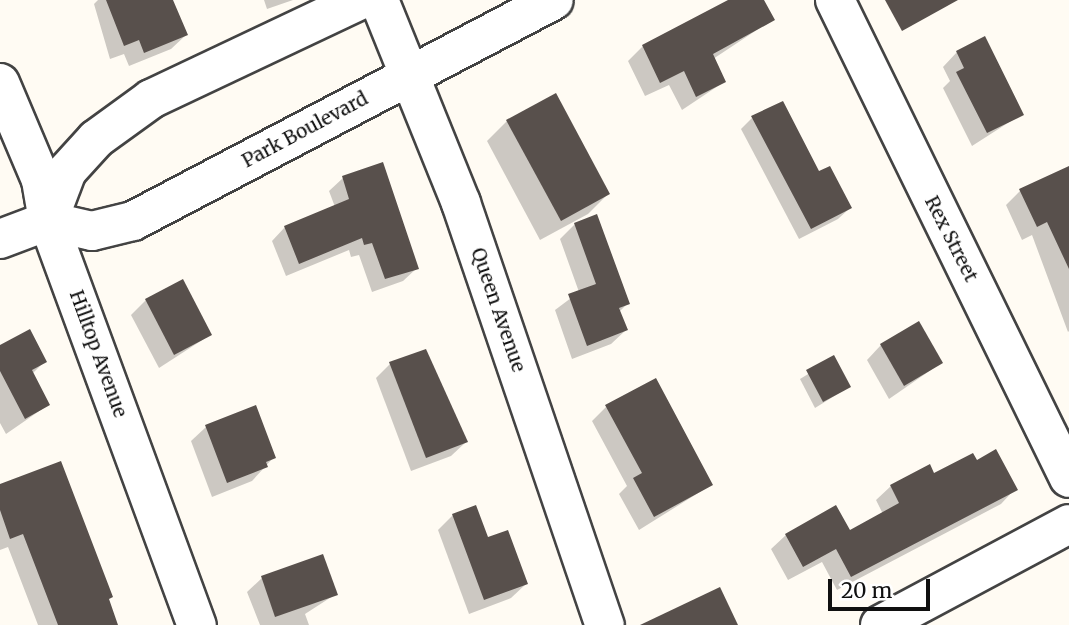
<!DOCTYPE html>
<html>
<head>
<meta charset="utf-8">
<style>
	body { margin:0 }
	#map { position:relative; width:1069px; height:625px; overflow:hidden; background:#fffbf3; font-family:Merriweather,serif }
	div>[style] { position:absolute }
	.shadow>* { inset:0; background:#0003 }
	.building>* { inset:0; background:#58504c }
	.roads { filter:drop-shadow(2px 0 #434343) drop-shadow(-2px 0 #434343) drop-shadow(0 2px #434343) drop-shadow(0 -2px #434343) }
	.street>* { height:38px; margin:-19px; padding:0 19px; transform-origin:19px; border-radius:19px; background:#fff }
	span { translate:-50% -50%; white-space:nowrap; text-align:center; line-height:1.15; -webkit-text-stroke:7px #fff; paint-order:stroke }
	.street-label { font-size:19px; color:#101010 }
	.scale { position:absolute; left:828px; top:579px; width:102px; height:32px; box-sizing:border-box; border:4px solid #101010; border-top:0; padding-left:9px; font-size:21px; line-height:24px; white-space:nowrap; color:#101010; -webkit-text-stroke:5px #fff; paint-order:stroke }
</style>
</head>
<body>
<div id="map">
	<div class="shadow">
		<div style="clip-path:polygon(98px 0,172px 0,186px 35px,171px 49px,129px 66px,124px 54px,110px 59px,94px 4px)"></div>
		<div style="clip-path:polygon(264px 0,293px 0,267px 9px)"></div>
		<div style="clip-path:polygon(731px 0,762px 0,772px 20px,713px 59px,724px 82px,682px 110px,669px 85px,645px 96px,628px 61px,643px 46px)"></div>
		<div style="clip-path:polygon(957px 52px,1022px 114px,972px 146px,943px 88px,950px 81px,943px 67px)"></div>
		<div style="clip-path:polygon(752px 118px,850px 208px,838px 219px,799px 239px,741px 129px)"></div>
		<div style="clip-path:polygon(507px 121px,608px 194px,588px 214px,540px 240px,487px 141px)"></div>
		<div style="clip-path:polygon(343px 178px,417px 268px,403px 281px,372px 292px,359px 255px,351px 257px,349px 250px,286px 276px,272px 241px,285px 227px,335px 207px,329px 191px)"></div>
		<div style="clip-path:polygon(1069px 190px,1069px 331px,1068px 332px,1032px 235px,1022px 240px,1006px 205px,1020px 191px)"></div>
		<div style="clip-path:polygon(575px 224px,628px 303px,619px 312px,626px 330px,611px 344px,572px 359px,555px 310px,579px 292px,560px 239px)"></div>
		<div style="clip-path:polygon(146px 300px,210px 335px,159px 368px,131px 315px)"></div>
		<div style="clip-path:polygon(881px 345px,941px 363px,889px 399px,867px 360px)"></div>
		<div style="clip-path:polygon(0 347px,45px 361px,32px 374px,48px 405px,6px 434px,0 423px)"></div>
		<div style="clip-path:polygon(834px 358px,849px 387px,815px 408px,800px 379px)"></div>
		<div style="clip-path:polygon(390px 364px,466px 442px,451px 456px,411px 471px,376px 378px)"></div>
		<div style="clip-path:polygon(255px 407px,274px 457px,252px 481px,212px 497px,191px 441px,206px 427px)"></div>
		<div style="clip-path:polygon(606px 407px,711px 485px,639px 530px,619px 494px,627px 486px,592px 421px)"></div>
		<div style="clip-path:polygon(976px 462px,1015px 489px,1001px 504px,837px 590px,822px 562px,788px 580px,771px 549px,786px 535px,849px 532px,883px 514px,876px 500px,891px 486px)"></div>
		<div style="clip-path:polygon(0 486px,116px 625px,38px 625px,8px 547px,0 550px)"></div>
		<div style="clip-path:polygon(453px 515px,487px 539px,526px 584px,511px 598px,469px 614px,438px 530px)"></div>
		<div style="clip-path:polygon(322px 556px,336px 594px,305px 614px,309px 625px,260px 625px,247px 592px,262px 578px)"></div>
	</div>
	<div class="building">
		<div style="clip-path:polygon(106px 0,173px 0,188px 35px,144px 53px,139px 40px,124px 46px)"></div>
		<div style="clip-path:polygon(728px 0,764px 0,775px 20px,713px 54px,726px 82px,696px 97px,684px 71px,660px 83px,642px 45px)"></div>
		<div style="clip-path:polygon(885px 0,958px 0,902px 31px)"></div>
		<div style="clip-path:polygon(985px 36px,1024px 115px,987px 133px,956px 72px,964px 68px,956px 51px)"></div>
		<div style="clip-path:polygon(556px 93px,610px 194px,561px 221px,506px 120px)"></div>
		<div style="clip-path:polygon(783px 101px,819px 171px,830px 166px,852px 208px,811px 229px,751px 116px)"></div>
		<div style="clip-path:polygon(383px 162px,419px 269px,385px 279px,372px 243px,364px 245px,362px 238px,299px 264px,284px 226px,349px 199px,342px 176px)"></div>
		<div style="clip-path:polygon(1069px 166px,1069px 269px,1047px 222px,1037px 227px,1019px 189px)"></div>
		<div style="clip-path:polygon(597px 214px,630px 304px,619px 308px,628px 330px,587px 346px,568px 294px,596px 284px,574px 223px)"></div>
		<div style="clip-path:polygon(183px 279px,212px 335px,174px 355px,145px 299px)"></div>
		<div style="clip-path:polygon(919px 321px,943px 363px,904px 386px,880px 344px)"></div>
		<div style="clip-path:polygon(30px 329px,47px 362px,32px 370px,50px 405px,25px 419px,0 371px,0 345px)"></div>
		<div style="clip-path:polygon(426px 349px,468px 442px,426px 458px,389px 362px)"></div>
		<div style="clip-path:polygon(834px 355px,851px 387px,823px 402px,806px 370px)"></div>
		<div style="clip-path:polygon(656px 378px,713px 485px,654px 517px,633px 478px,642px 473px,605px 405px)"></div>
		<div style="clip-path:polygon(256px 405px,276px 458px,266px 462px,268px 467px,227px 483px,205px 425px)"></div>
		<div style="clip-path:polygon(996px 449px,1018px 490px,851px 577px,836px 549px,803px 567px,785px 534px,836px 505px,850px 530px,899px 503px,890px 485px,930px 464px,934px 473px,973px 453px,977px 460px)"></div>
		<div style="clip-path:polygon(61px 461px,113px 597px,109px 599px,118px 625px,58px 625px,23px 534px,10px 539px,0 510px,0 484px)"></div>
		<div style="clip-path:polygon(476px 505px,488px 537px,508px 530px,528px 584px,484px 600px,452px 514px)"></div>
		<div style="clip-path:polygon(323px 554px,338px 595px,275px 617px,261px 576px)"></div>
		<div style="clip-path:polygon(720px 587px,738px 625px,640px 625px)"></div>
	</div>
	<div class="roads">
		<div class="street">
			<div style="left:379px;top:0;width:219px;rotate:68deg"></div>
			<div style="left:461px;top:203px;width:446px;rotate:71.2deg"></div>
			<div style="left:835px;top:0;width:532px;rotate:63.92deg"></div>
			<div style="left:0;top:83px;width:105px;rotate:67.1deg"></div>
			<div style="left:41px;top:180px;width:42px;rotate:80.3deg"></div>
			<div style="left:48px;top:221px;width:431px;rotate:69.8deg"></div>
			<div style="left:48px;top:221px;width:53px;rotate:-69.2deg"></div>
			<div style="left:67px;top:171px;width:43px;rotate:-47.8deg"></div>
			<div style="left:96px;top:139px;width:68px;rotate:-36deg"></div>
			<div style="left:151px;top:99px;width:231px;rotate:-25.3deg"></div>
			<div style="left:0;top:239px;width:51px;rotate:-20.6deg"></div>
			<div style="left:48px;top:221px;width:45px;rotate:12.8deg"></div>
			<div style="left:92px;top:231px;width:42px;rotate:-13.7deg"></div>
			<div style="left:133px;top:221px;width:475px;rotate:-27.7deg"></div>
			<div style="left:880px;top:625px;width:214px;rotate:-28.1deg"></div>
		</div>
	</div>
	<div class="street-label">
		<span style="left:305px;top:130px;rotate:-28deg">Park Boulevard</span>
		<span style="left:951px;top:239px;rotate:63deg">Rex Street</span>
		<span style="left:498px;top:310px;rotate:71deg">Queen Avenue</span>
		<span style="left:98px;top:354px;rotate:70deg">Hilltop Avenue</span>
	</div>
	<div class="scale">20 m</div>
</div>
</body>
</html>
